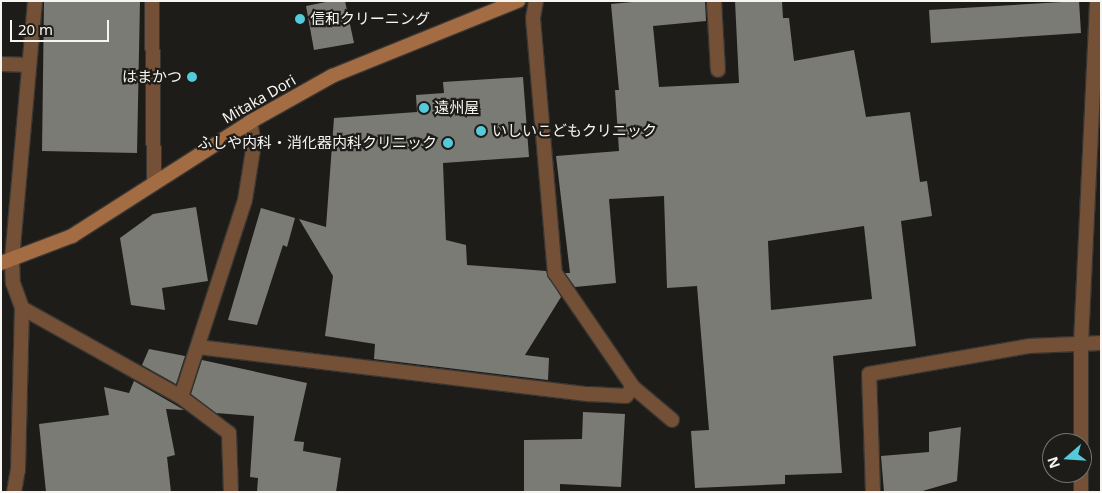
<!DOCTYPE html>
<html>
<head>
<meta charset="utf-8">
<style>
	body { margin:0 }
	#map { position:relative; width:1102px; height:493px; overflow:hidden; background:#1e1c19; font-family:"Noto Sans","Noto Sans JP",sans-serif }
	div>[style] { position:absolute }
	.building>* { inset:0; background:#7b7b76 }
	.roads { filter:drop-shadow(1px 0 #383633) drop-shadow(-1px 0 #383633) drop-shadow(0 1px #383633) drop-shadow(0 -1px #383633) }
	.service>* { height:14px; margin:-7px; padding:0 7px; transform-origin:7px; border-radius:7px; background:#735036 }
	.minor>* { height:14px; margin:-7px; padding:0 7px; transform-origin:7px; border-radius:7px; background:#735036 }
	.secondary>* { height:14px; margin:-7px; padding:0 7px; transform-origin:7px; border-radius:7px; background:#a46c42 }
	.dots>* { width:14px; height:14px; translate:-50% -50%; box-sizing:border-box; border:2px solid #1e1c19; border-radius:50% }
	span { translate:-50% -50%; white-space:nowrap; text-align:center; line-height:1.15; -webkit-text-stroke:4.5px #1e1c19; paint-order:stroke }
	.poi-label { font-size:15px; color:#f6f5f2 }
	.left { translate:0 -50%; text-align:left }
	.right { translate:-100% -50%; text-align:right }
	.street-label { font-size:15px; color:#f6f5f2 }
	.frame { position:absolute; inset:0; border:2px solid #f6f5f2; pointer-events:none }
	.north { position:absolute; left:1042px; top:433px; width:50px; height:50px; box-sizing:border-box; background:#1e1c19; border:1px solid #747370; border-radius:50%; rotate:251deg; font-size:14px; font-weight:700; line-height:20px; text-align:center; color:#f6f5f2 }
	.north::after { content:''; display:block; margin:auto; width:18px; height:22px; background:#53cbdb; clip-path:polygon(50% 0,100% 100%,50% 72%,0 100%) }
	.scale { position:absolute; left:10px; top:20px; width:99px; height:22px; box-sizing:border-box; border:2px solid #f6f5f2; border-top:0; padding-left:6px; font-size:15px; line-height:18px; white-space:nowrap; color:#f6f5f2; -webkit-text-stroke:4px #1e1c19; paint-order:stroke }
</style>
</head>
<body>
<div id="map">
	<div class="building">
		<div style="clip-path:polygon(44px 1px,140px 1px,137px 153px,42px 151px)"></div>
		<div style="clip-path:polygon(331px 1px,345px 1px,354px 43px,314px 50px,306px 6px)"></div>
		<div style="clip-path:polygon(evenodd,643px 1px,705px 1px,706px 21px,653px 26px,659px 87px,739px 83px,735px 1px,782px 1px,783px 18px,789px 18px,794px 61px,854px 50px,866px 117px,910px 112px,920px 182px,927px 181px,932px 216px,901px 221px,916px 346px,833px 356px,842px 473px,785px 475px,785px 484px,695px 488px,691px 431px,709px 430px,697px 286px,667px 288px,664px 196px,609px 199px,616px 283px,575px 287px,565px 273px,570px 273px,556px 156px,619px 151px,615px 90px,619px 90px,611px 4px,643px 1px,864px 226px,872px 299px,771px 310px,768px 241px,864px 226px)"></div>
		<div style="clip-path:polygon(1079px 1px,1081px 33px,931px 43px,929px 10px)"></div>
		<div style="clip-path:polygon(523px 77px,529px 157px,443px 163px,446px 240px,466px 245px,467px 265px,546px 271px,561px 297px,525px 355px,549px 358px,548px 380px,374px 359px,375px 344px,325px 336px,333px 276px,299px 219px,326px 227px,334px 118px,417px 112px,416px 95px,444px 93px,443px 82px)"></div>
		<div style="clip-path:polygon(196px 207px,208px 281px,162px 288px,165px 310px,131px 305px,120px 238px,153px 214px)"></div>
		<div style="clip-path:polygon(261px 208px,295px 218px,287px 247px,283px 245px,257px 325px,228px 320px)"></div>
		<div style="clip-path:polygon(149px 349px,185px 356px,176px 384px,142px 365px)"></div>
		<div style="clip-path:polygon(202px 360px,307px 383px,294px 441px,304px 442px,303px 451px,341px 458px,336px 492px,257px 492px,258px 478px,250px 477px,254px 416px,216px 413px,191px 394px)"></div>
		<div style="clip-path:polygon(134px 381px,184px 410px,166px 409px,175px 455px,167px 457px,171px 492px,46px 492px,39px 424px,109px 415px,104px 387px,129px 393px)"></div>
		<div style="clip-path:polygon(583px 412px,625px 414px,621px 487px,560px 484px,560px 492px,524px 492px,524px 440px,582px 439px)"></div>
		<div style="clip-path:polygon(961px 427px,957px 481px,919px 492px,884px 492px,881px 456px,929px 452px,929px 432px)"></div>
	</div>
	<div class="roads">
		<div class="service">
			<div style="left:152px;top:1px;width:181px;rotate:89.4deg"></div>
			<div style="left:536px;top:1px;width:17px;rotate:100deg"></div>
			<div style="left:533px;top:18px;width:256px;rotate:85.1deg"></div>
			<div style="left:555px;top:273px;width:138px;rotate:55.6deg"></div>
			<div style="left:633px;top:387px;width:51px;rotate:40.2deg"></div>
			<div style="left:714px;top:1px;width:69px;rotate:86.7deg"></div>
			<div style="left:1px;top:64px;width:28px;rotate:2deg"></div>
			<div style="left:12px;top:259px;width:24px;rotate:88deg"></div>
			<div style="left:13px;top:283px;width:27px;rotate:70deg"></div>
			<div style="left:22px;top:308px;width:182px;rotate:29.2deg"></div>
			<div style="left:181px;top:397px;width:60px;rotate:36.9deg"></div>
			<div style="left:198px;top:347px;width:394px;rotate:6.9deg"></div>
			<div style="left:589px;top:394px;width:37px;rotate:3deg"></div>
			<div style="left:626px;top:396px;width:11px;rotate:-52deg"></div>
			<div style="left:181px;top:397px;width:207px;rotate:-72deg"></div>
			<div style="left:245px;top:200px;width:57px;rotate:-80.9deg"></div>
			<div style="left:254px;top:144px;width:22px;rotate:-100deg"></div>
			<div style="left:14px;top:492px;width:22px;rotate:-80deg"></div>
			<div style="left:18px;top:470px;width:162px;rotate:-88.6deg"></div>
		</div>
		<div class="minor">
			<div style="left:12px;top:259px;width:259px;rotate:-84.9deg"></div>
			<div style="left:229px;top:433px;width:59px;rotate:88.1deg"></div>
			<div style="left:1081px;top:443px;width:100px;rotate:-90deg"></div>
			<div style="left:1081px;top:343px;width:342px;rotate:-87.3deg"></div>
			<div style="left:1081px;top:473px;width:19px;rotate:90deg"></div>
			<div style="left:873px;top:492px;width:118px;rotate:-91.9deg"></div>
			<div style="left:869px;top:374px;width:162px;rotate:-9.9deg"></div>
			<div style="left:1029px;top:346px;width:72px;rotate:-2.4deg"></div>
		</div>
		<div class="secondary">
			<div style="left:1px;top:263px;width:76px;rotate:-20.8deg"></div>
			<div style="left:72px;top:236px;width:211px;rotate:-32.6deg"></div>
			<div style="left:250px;top:122px;width:94px;rotate:-29.3deg"></div>
			<div style="left:332px;top:76px;width:201px;rotate:-22deg"></div>
		</div>
	</div>
	<div class="dots">
		<div style="left:300px;top:19px;background:#53cbdb"></div>
		<div style="left:192px;top:77px;background:#53cbdb"></div>
		<div style="left:424px;top:108px;background:#53cbdb"></div>
		<div style="left:481px;top:131px;background:#53cbdb"></div>
		<div style="left:448px;top:143px;background:#53cbdb"></div>
	</div>
	<div class="poi-label">
		<span class="left" style="left:310px;top:19px">信和クリーニング</span>
		<span class="right" style="left:182px;top:77px">はまかつ</span>
		<span class="left" style="left:434px;top:108px">遠州屋</span>
		<span class="left" style="left:492px;top:131px">いしいこどもクリニック</span>
		<span class="right" style="left:437px;top:143px">ふしや内科・消化器内科クリニック</span>
	</div>
	<div class="street-label">
		<span style="left:259px;top:99px;rotate:-30deg">Mitaka Dori</span>
	</div>
	<div class="frame"></div>
	<div class="north">N</div>
	<div class="scale">20 m</div>
</div>
</body>
</html>
